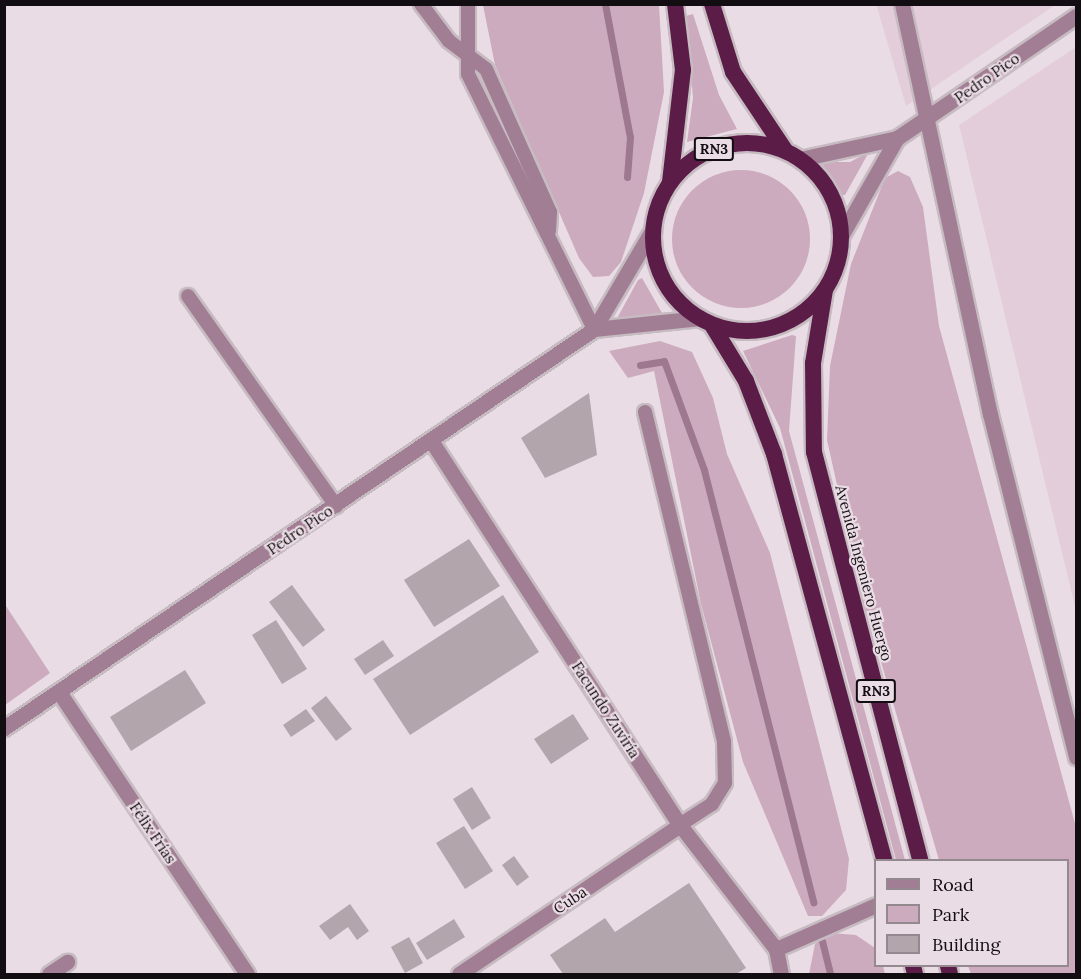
<!DOCTYPE html>
<html>
<head>
<meta charset="utf-8">
<style>
	body { margin:0 }
	#map { position:relative; width:1081px; height:979px; overflow:hidden; background:#eadce4; font-family:Lora,serif }
	div>[style] { position:absolute }
	.built>* { inset:0; background:#e3cdda }
	.green>* { inset:0; background:#ccabbe }
	.round { border-radius:50% }
	.stream>* { height:7px; margin:-3.5px; padding:0 3.5px; transform-origin:3.5px; border-radius:3.5px; background:#9d788e }
	.building>* { inset:0; background:#b2a5ac }
	.roads { filter:drop-shadow(2px 0 #c7bbc2) drop-shadow(-2px 0 #c7bbc2) drop-shadow(0 2px #c7bbc2) drop-shadow(0 -2px #c7bbc2) }
	.service>* { height:14px; margin:-7px; padding:0 7px; transform-origin:7px; border-radius:7px; background:#a17e93 }
	.minor>* { height:15px; margin:-7.5px; padding:0 7.5px; transform-origin:7.5px; border-radius:7.5px; background:#a17e93 }
	.tertiary>* { height:15px; margin:-7.5px; padding:0 7.5px; transform-origin:7.5px; border-radius:7.5px; background:#a17e93 }
	.trunk>* { height:16px; margin:-8px; padding:0 8px; transform-origin:8px; border-radius:8px; background:#5c1c48 }
	.trunk>.ring { margin:-8px; padding:0; box-sizing:content-box; background:none; border:16px solid #5c1c48; border-radius:50% }
	span { translate:-50% -50%; white-space:nowrap; text-align:center; line-height:1.15; -webkit-text-stroke:4.5px #eadce4; paint-order:stroke }
	.shield-label span { padding:2px 4px; background:#eadce4; border:2px solid; border-radius:4px; -webkit-text-stroke-width:0 }
	.shield-label { font-size:14px; color:#120d10; font-weight:700 }
	.street-label { font-size:15px; color:#120d10 }
	.frame { position:absolute; inset:0; border:6px solid #120d10; pointer-events:none }
	.legend { position:absolute; left:874px; top:859px; width:195px; height:108px; box-sizing:border-box; background:#eadce4; border:2px solid #94898f; margin:0; padding:8px 10px; list-style:none; font-size:18px; color:#120d10 }
	.legend li { display:flex; align-items:center; gap:12px; height:30px }
	.legend b { width:30px; border:2px solid #94898f }
</style>
</head>
<body>
<div id="map">
	<div class="built">
		<div style="clip-path:polygon(876px 4px,1055px 5px,906px 106px)"></div>
		<div style="clip-path:polygon(1076px 47px,1076px 611px,959px 125px)"></div>
	</div>
	<div class="green">
		<div style="clip-path:polygon(483px 5px,659px 5px,664px 92px,644px 193px,621px 262px,609px 276px,593px 277px,579px 258px,495px 65px)"></div>
		<div style="clip-path:polygon(693px 14px,719px 95px,737px 129px,687px 142px,693px 98px,686px 16px)"></div>
		<div style="clip-path:polygon(869px 152px,845px 195px,841px 195px,821px 162px,850px 162px)"></div>
		<div class="round" style="left:672px;top:170px;width:138px;height:138px"></div>
		<div style="clip-path:polygon(898px 171px,910px 177px,923px 207px,939px 326px,1076px 827px,1076px 974px,971px 974px,968px 966px,1068px 966px,1068px 860px,939px 860px,862px 597px,827px 440px,830px 366px,851px 264px,885px 178px)"></div>
		<div style="clip-path:polygon(642px 278px,662px 313px,615px 322px,638px 280px)"></div>
		<div style="clip-path:polygon(792px 335px,796px 336px,789px 431px,905px 860px,896px 860px,780px 428px,743px 351px)"></div>
		<div style="clip-path:polygon(660px 341px,692px 352px,713px 398px,727px 454px,770px 553px,849px 859px,846px 890px,822px 916px,808px 916px,743px 762px,701px 604px,654px 371px,628px 378px,609px 351px)"></div>
		<div style="clip-path:polygon(4px 603px,50px 673px,5px 705px,4px 705px)"></div>
		<div style="clip-path:polygon(831px 933px,856px 935px,875px 948px,876px 966px,883px 966px,885px 974px,809px 974px,815px 944px)"></div>
	</div>
	<div class="stream">
		<div style="left:605px;top:4px;width:135px;rotate:79.4deg"></div>
		<div style="left:630px;top:137px;width:40px;rotate:94.3deg"></div>
		<div style="left:640px;top:365px;width:24px;rotate:-9deg"></div>
		<div style="left:664px;top:361px;width:116px;rotate:69.8deg"></div>
		<div style="left:704px;top:470px;width:446px;rotate:75.8deg"></div>
		<div style="left:822px;top:941px;width:34px;rotate:76deg"></div>
	</div>
	<div class="building">
		<div style="clip-path:polygon(589px 393px,597px 455px,545px 478px,521px 438px)"></div>
		<div style="clip-path:polygon(469px 539px,500px 586px,434px 627px,404px 580px)"></div>
		<div style="clip-path:polygon(292px 585px,325px 630px,303px 647px,269px 602px)"></div>
		<div style="clip-path:polygon(503px 595px,539px 652px,410px 735px,373px 679px)"></div>
		<div style="clip-path:polygon(276px 620px,307px 669px,282px 684px,252px 635px)"></div>
		<div style="clip-path:polygon(383px 640px,394px 656px,365px 675px,354px 659px)"></div>
		<div style="clip-path:polygon(185px 670px,206px 703px,131px 751px,110px 717px)"></div>
		<div style="clip-path:polygon(326px 696px,352px 729px,336px 741px,311px 708px)"></div>
		<div style="clip-path:polygon(306px 709px,315px 721px,291px 737px,283px 725px)"></div>
		<div style="clip-path:polygon(573px 714px,589px 739px,551px 764px,534px 739px)"></div>
		<div style="clip-path:polygon(472px 787px,491px 818px,472px 830px,453px 799px)"></div>
		<div style="clip-path:polygon(464px 826px,493px 871px,465px 889px,436px 843px)"></div>
		<div style="clip-path:polygon(514px 856px,529px 877px,517px 886px,502px 865px)"></div>
		<div style="clip-path:polygon(689px 883px,746px 968px,736px 974px,563px 974px,550px 955px,605px 918px,615px 932px)"></div>
		<div style="clip-path:polygon(350px 904px,369px 931px,357px 940px,348px 927px,330px 940px,319px 926px)"></div>
		<div style="clip-path:polygon(454px 919px,465px 937px,427px 960px,416px 943px)"></div>
		<div style="clip-path:polygon(409px 937px,423px 963px,405px 973px,391px 947px)"></div>
	</div>
	<div class="roads">
		<div class="service">
			<div style="left:421px;top:4px;width:46px;rotate:52.9deg"></div>
			<div style="left:449px;top:41px;width:46px;rotate:37.1deg"></div>
			<div style="left:486px;top:69px;width:157px;rotate:65.9deg"></div>
			<div style="left:550px;top:212px;width:19px;rotate:93deg"></div>
			<div style="left:468px;top:4px;width:70px;rotate:90deg"></div>
			<div style="left:468px;top:74px;width:284px;rotate:63.7deg"></div>
			<div style="left:188px;top:296px;width:257px;rotate:54.8deg"></div>
			<div style="left:645px;top:412px;width:339px;rotate:76.5deg"></div>
			<div style="left:724px;top:742px;width:41px;rotate:88.6deg"></div>
			<div style="left:725px;top:783px;width:25px;rotate:122deg"></div>
			<div style="left:712px;top:804px;width:38px;rotate:147deg"></div>
		</div>
		<div class="minor">
			<div style="left:902px;top:4px;width:419px;rotate:77.9deg"></div>
			<div style="left:990px;top:414px;width:354px;rotate:75.9deg"></div>
			<div style="left:800px;top:159px;width:99px;rotate:-12.2deg"></div>
			<div style="left:897px;top:138px;width:217px;rotate:-34.3deg"></div>
			<div style="left:841px;top:236px;width:113px;rotate:-60.3deg"></div>
			<div style="left:432px;top:442px;width:456px;rotate:57.1deg"></div>
			<div style="left:680px;top:825px;width:157px;rotate:52.3deg"></div>
			<div style="left:776px;top:949px;width:25px;rotate:79deg"></div>
			<div style="left:59px;top:692px;width:339px;rotate:56.3deg"></div>
			<div style="left:776px;top:949px;width:109px;rotate:-23.7deg"></div>
			<div style="left:49px;top:974px;width:22px;rotate:-34deg"></div>
			<div style="left:459px;top:974px;width:267px;rotate:-34deg"></div>
		</div>
		<div class="tertiary">
			<div style="left:594px;top:329px;width:107px;rotate:-5.9deg"></div>
			<div style="left:4px;top:728px;width:712px;rotate:-34.07deg"></div>
			<div style="left:594px;top:329px;width:116px;rotate:-59.5deg"></div>
		</div>
		<div class="trunk">
			<div style="left:712px;top:4px;width:71px;rotate:72.8deg"></div>
			<div style="left:733px;top:72px;width:94px;rotate:56.3deg"></div>
			<div class="ring" style="left:653px;top:143px;width:172px;height:172px"></div>
			<div style="left:670px;top:182px;width:113px;rotate:-83.4deg"></div>
			<div style="left:683px;top:70px;width:66px;rotate:-96.9deg"></div>
			<div style="left:825px;top:290px;width:74px;rotate:99.3deg"></div>
			<div style="left:813px;top:363px;width:89px;rotate:89.4deg"></div>
			<div style="left:814px;top:452px;width:422px;rotate:75.4deg"></div>
			<div style="left:712px;top:325px;width:66px;rotate:58.7deg"></div>
			<div style="left:746px;top:381px;width:78px;rotate:69deg"></div>
			<div style="left:774px;top:454px;width:421px;rotate:74.8deg"></div>
			<div style="left:913px;top:966px;width:8px;rotate:76deg"></div>
			<div style="left:948px;top:966px;width:8px;rotate:76deg"></div>
		</div>
	</div>
	<div class="shield-label">
		<span style="left:714px;top:149px">RN3</span>
		<span style="left:876px;top:691px">RN3</span>
	</div>
	<div class="street-label">
		<span style="left:987px;top:78px;rotate:-35deg">Pedro Pico</span>
		<span style="left:300px;top:530px;rotate:-34deg">Pedro Pico</span>
		<span style="left:864px;top:573px;rotate:75deg">Avenida Ingeniero Huergo</span>
		<span style="left:606px;top:710px;rotate:57deg">Facundo Zuviría</span>
		<span style="left:153px;top:833px;rotate:56deg">Félix Frías</span>
		<span style="left:570px;top:900px;rotate:-34deg">Cuba</span>
	</div>
	<div class="frame"></div>
	<ul class="legend">
	<li><b style="height:8px;background:#a17e93"></b>Road</li>
	<li><b style="height:16px;background:#ccabbe"></b>Park</li>
	<li><b style="height:16px;background:#b2a5ac"></b>Building</li>
	</ul>
</div>
</body>
</html>
